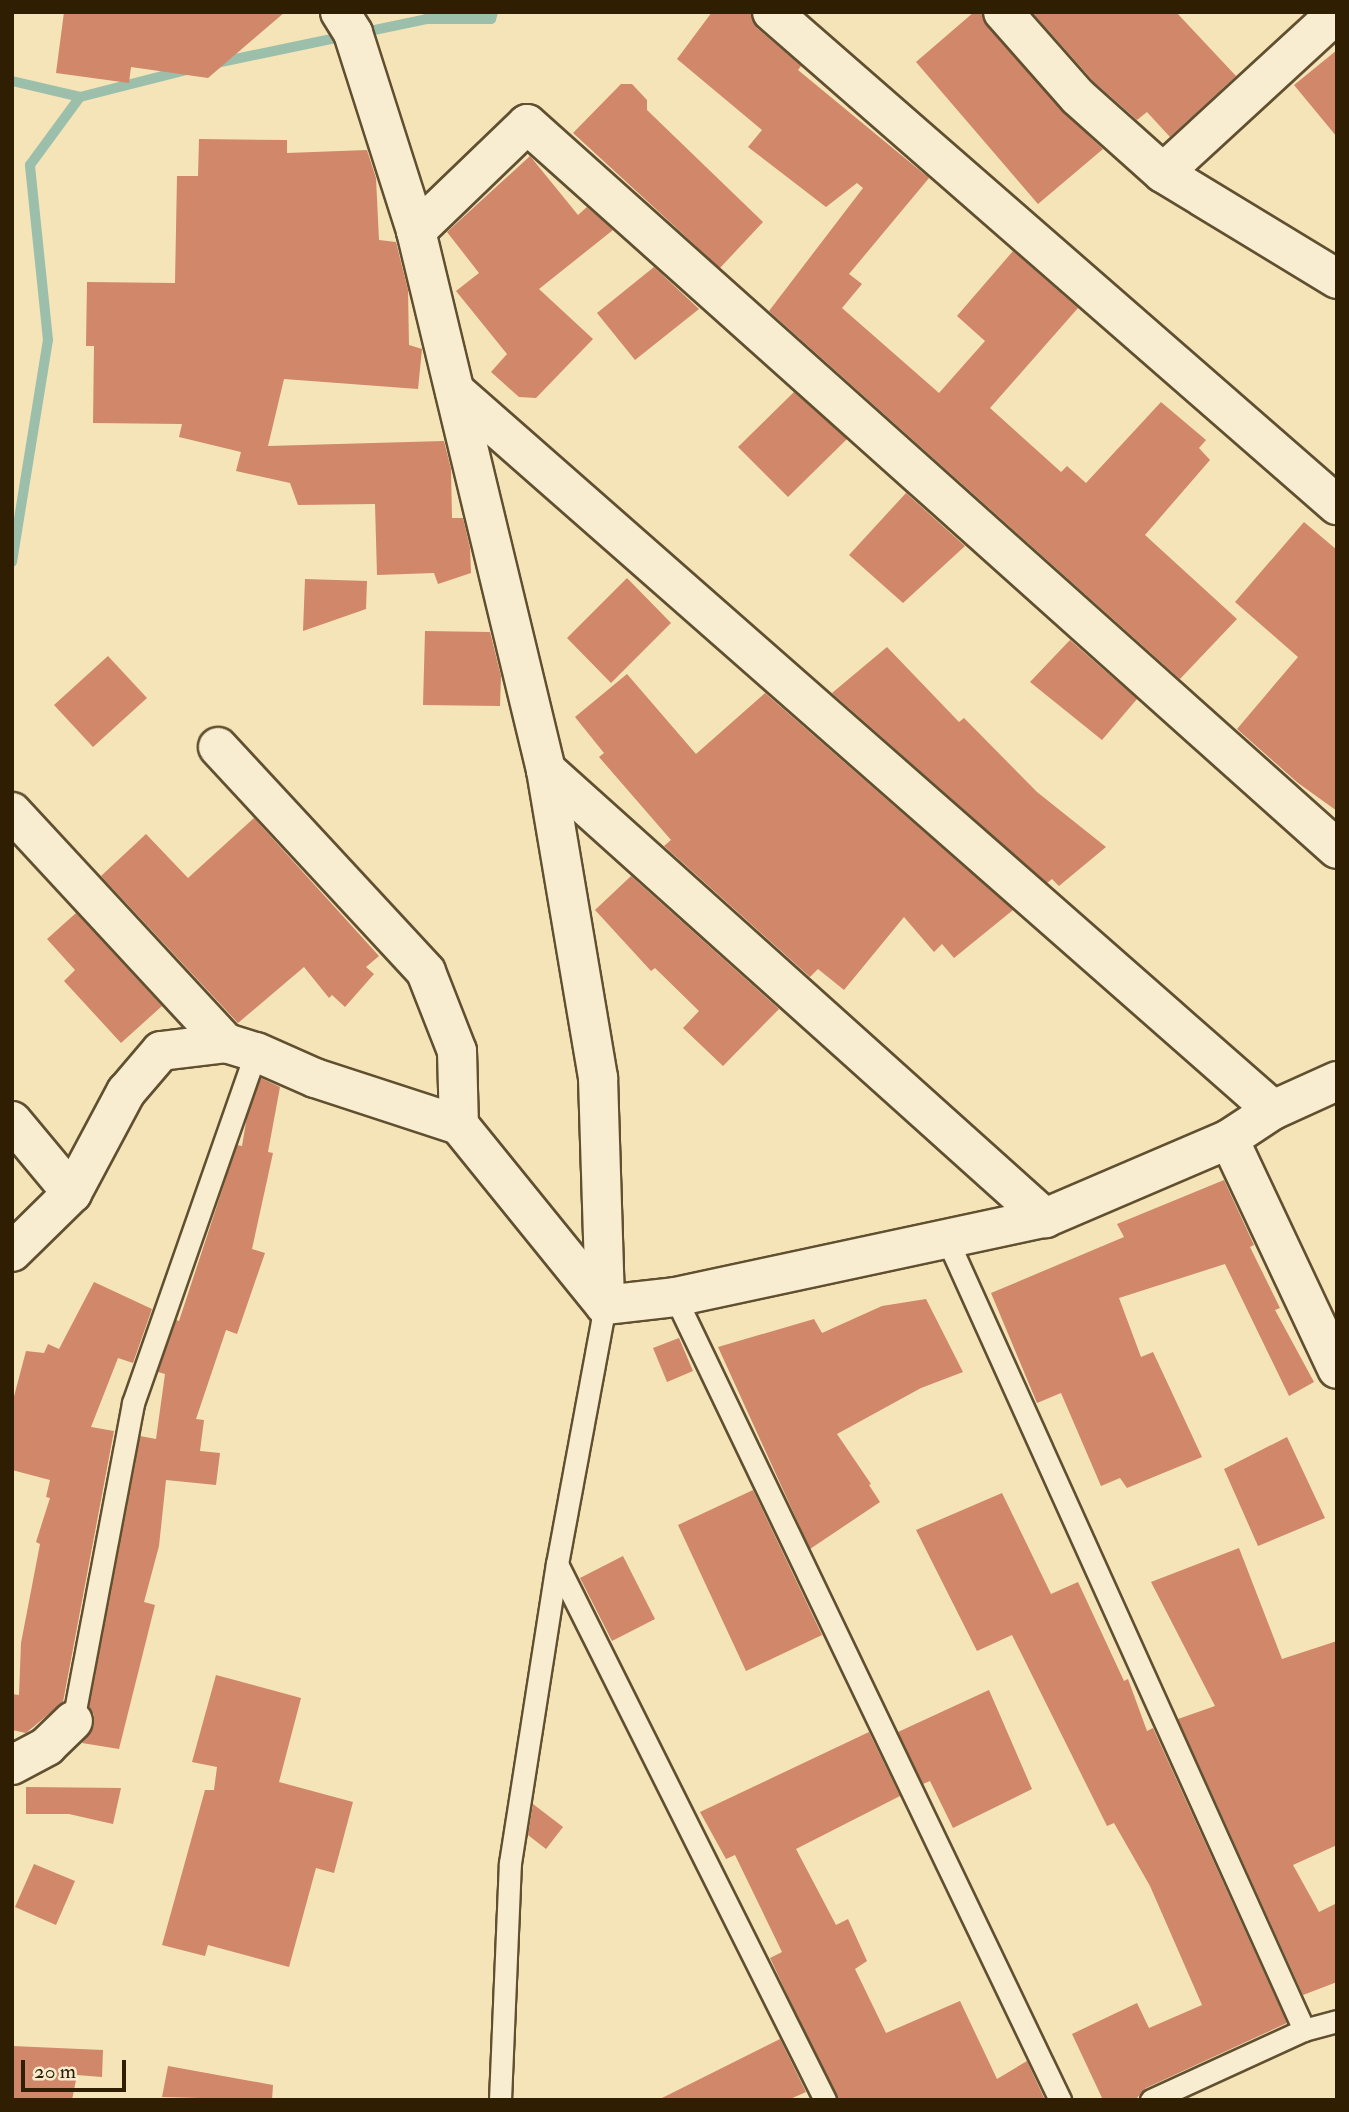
<!DOCTYPE html>
<html>
<head>
<meta charset="utf-8">
<style>
	body { margin:0 }
	#map { position:relative; width:1349px; height:2112px; overflow:hidden; background:#f4e4b8; font-family:"IM FELL Double Pica",serif }
	div>[style] { position:absolute }
	.stream>* { height:10px; margin:-5px; padding:0 5px; transform-origin:5px; border-radius:5px; background:#9cbfab }
	.building>* { inset:0; background:#d18769 }
	.roads { filter:drop-shadow(2px 0 #615030) drop-shadow(-2px 0 #615030) drop-shadow(0 2px #615030) drop-shadow(0 -2px #615030) }
	.service>* { height:21px; margin:-10.5px; padding:0 10.5px; transform-origin:10.5px; border-radius:10.5px; background:#f8edd1 }
	.minor>* { height:38px; margin:-19px; padding:0 19px; transform-origin:19px; border-radius:19px; background:#f8edd1 }
	.tertiary>* { height:38px; margin:-19px; padding:0 19px; transform-origin:19px; border-radius:19px; background:#f8edd1 }
	span { translate:-50% -50%; white-space:nowrap; text-align:center; line-height:1.15; -webkit-text-stroke:5px #f8edd1; paint-order:stroke }
	.frame { position:absolute; inset:0; border:14px solid #301e02; pointer-events:none }
	.scale { position:absolute; left:21px; top:2060px; width:105px; height:32px; box-sizing:border-box; border:4px solid #301e02; border-top:0; padding-left:9px; font-size:21px; line-height:24px; white-space:nowrap; color:#301e02; -webkit-text-stroke:5px #f8edd1; paint-order:stroke }
</style>
</head>
<body>
<div id="map">
	<div class="stream">
		<div style="left:216px;top:63px;width:215px;rotate:-11.8deg"></div>
		<div style="left:426px;top:19px;width:65px"></div>
		<div style="left:491px;top:19px;width:7px;rotate:-74deg"></div>
		<div style="left:12px;top:81px;width:70px;rotate:13.2deg"></div>
		<div style="left:80px;top:97px;width:109px;rotate:-14.3deg"></div>
		<div style="left:12px;top:562px;width:225px;rotate:-80.8deg"></div>
		<div style="left:48px;top:340px;width:176px;rotate:-95.9deg"></div>
		<div style="left:30px;top:165px;width:84px;rotate:-53.7deg"></div>
	</div>
	<div class="building">
		<div style="clip-path:polygon(64px 12px,285px 12px,208px 78px,131px 67px,129px 83px,56px 73px)"></div>
		<div style="clip-path:polygon(712px 12px,751px 12px,757px 28px,801px 66px,798px 70px,929px 178px,849px 274px,862px 284px,842px 308px,939px 393px,985px 341px,957px 316px,1013px 251px,1078px 308px,990px 408px,1061px 472px,1067px 466px,1086px 483px,1161px 402px,1206px 440px,1199px 448px,1210px 460px,1145px 535px,1237px 619px,1180px 679px,769px 311px,863px 188px,857px 183px,826px 207px,748px 147px,762px 130px,677px 59px)"></div>
		<div style="clip-path:polygon(974px 12px,982px 12px,987px 26px,1062px 111px,1103px 149px,1038px 204px,916px 62px)"></div>
		<div style="clip-path:polygon(1032px 12px,1176px 12px,1236px 76px,1170px 137px,1147px 112px,1137px 120px,1094px 82px)"></div>
		<div style="clip-path:polygon(1337px 50px,1337px 137px,1294px 85px)"></div>
		<div style="clip-path:polygon(621px 84px,632px 84px,647px 100px,647px 110px,763px 222px,720px 268px,573px 133px)"></div>
		<div style="clip-path:polygon(199px 139px,287px 140px,287px 153px,367px 150px,376px 178px,379px 240px,396px 242px,408px 290px,409px 345px,422px 349px,418px 389px,284px 379px,268px 446px,444px 441px,451px 469px,452px 518px,463px 518px,470px 548px,471px 573px,438px 584px,434px 573px,377px 575px,375px 504px,298px 505px,290px 483px,236px 471px,241px 452px,179px 437px,182px 424px,93px 423px,94px 346px,86px 346px,87px 282px,175px 283px,177px 176px,198px 176px)"></div>
		<div style="clip-path:polygon(530px 156px,578px 215px,587px 207px,613px 230px,539px 289px,593px 339px,536px 398px,519px 397px,491px 372px,507px 354px,456px 291px,479px 273px,447px 232px)"></div>
		<div style="clip-path:polygon(654px 267px,699px 309px,635px 360px,597px 313px)"></div>
		<div style="clip-path:polygon(794px 392px,847px 439px,788px 497px,738px 447px)"></div>
		<div style="clip-path:polygon(906px 493px,965px 546px,903px 603px,849px 555px)"></div>
		<div style="clip-path:polygon(1304px 522px,1337px 550px,1337px 811px,1298px 783px,1237px 729px,1298px 657px,1235px 602px)"></div>
		<div style="clip-path:polygon(627px 578px,671px 623px,611px 683px,567px 638px)"></div>
		<div style="clip-path:polygon(305px 579px,367px 581px,366px 609px,303px 631px)"></div>
		<div style="clip-path:polygon(425px 631px,490px 632px,501px 676px,500px 706px,423px 705px)"></div>
		<div style="clip-path:polygon(1070px 640px,1137px 699px,1102px 740px,1030px 682px)"></div>
		<div style="clip-path:polygon(887px 647px,959px 722px,964px 718px,1037px 792px,1106px 847px,1059px 886px,1052px 879px,1047px 883px,832px 693px)"></div>
		<div style="clip-path:polygon(108px 656px,147px 698px,93px 747px,54px 705px)"></div>
		<div style="clip-path:polygon(627px 674px,696px 754px,765px 693px,1013px 910px,954px 958px,942px 944px,934px 952px,904px 917px,844px 990px,818px 969px,810px 977px,664px 846px,671px 840px,599px 757px,604px 753px,575px 717px)"></div>
		<div style="clip-path:polygon(254px 818px,379px 956px,366px 967px,374px 974px,345px 1007px,332px 995px,329px 998px,304px 967px,238px 1023px,101px 876px,146px 834px,188px 878px)"></div>
		<div style="clip-path:polygon(631px 876px,779px 1009px,723px 1066px,683px 1028px,699px 1011px,655px 968px,651px 971px,595px 910px)"></div>
		<div style="clip-path:polygon(76px 913px,162px 1006px,121px 1043px,64px 981px,75px 970px,47px 939px)"></div>
		<div style="clip-path:polygon(261px 1078px,280px 1087px,268px 1152px,273px 1153px,252px 1249px,265px 1253px,237px 1334px,226px 1330px,196px 1419px,204px 1420px,200px 1451px,220px 1453px,216px 1485px,166px 1480px,159px 1546px,144px 1602px,155px 1605px,119px 1749px,82px 1743px,94px 1726px,94px 1715px,89px 1706px,140px 1436px,156px 1439px,165px 1374px,158px 1372px,176px 1320px,179px 1321px,237px 1145px,242px 1146px,247px 1116px)"></div>
		<div style="clip-path:polygon(1224px 1180px,1254px 1245px,1250px 1247px,1280px 1308px,1275px 1310px,1314px 1382px,1289px 1396px,1225px 1264px,1119px 1298px,1141px 1357px,1153px 1352px,1202px 1457px,1127px 1488px,1120px 1478px,1101px 1486px,1061px 1393px,1037px 1403px,991px 1293px,1124px 1237px,1117px 1224px)"></div>
		<div style="clip-path:polygon(94px 1282px,152px 1309px,133px 1363px,118px 1358px,91px 1427px,114px 1431px,63px 1702px,26px 1733px,12px 1730px,12px 1694px,19px 1695px,21px 1643px,40px 1544px,36px 1542px,50px 1498px,46px 1497px,50px 1480px,12px 1470px,12px 1404px,26px 1351px,44px 1353px,48px 1344px,59px 1349px)"></div>
		<div style="clip-path:polygon(926px 1299px,963px 1372px,921px 1388px,837px 1434px,871px 1484px,869px 1485px,880px 1502px,810px 1549px,718px 1347px,814px 1319px,822px 1333px,882px 1306px)"></div>
		<div style="clip-path:polygon(679px 1338px,693px 1371px,667px 1382px,653px 1348px)"></div>
		<div style="clip-path:polygon(1287px 1437px,1325px 1518px,1258px 1546px,1224px 1469px)"></div>
		<div style="clip-path:polygon(753px 1490px,822px 1635px,746px 1671px,678px 1525px)"></div>
		<div style="clip-path:polygon(1002px 1493px,1051px 1594px,1078px 1582px,1124px 1681px,1128px 1679px,1147px 1731px,1153px 1728px,1287px 2023px,1146px 2088px,1135px 2100px,1103px 2100px,1072px 2034px,1137px 2003px,1149px 2028px,1202px 2005px,1150px 1886px,1114px 1823px,1107px 1826px,1012px 1635px,977px 1651px,916px 1530px)"></div>
		<div style="clip-path:polygon(1239px 1548px,1282px 1659px,1337px 1641px,1337px 1845px,1293px 1865px,1319px 1912px,1337px 1903px,1337px 1982px,1303px 1995px,1178px 1719px,1215px 1706px,1151px 1582px)"></div>
		<div style="clip-path:polygon(623px 1556px,655px 1619px,612px 1641px,580px 1578px)"></div>
		<div style="clip-path:polygon(216px 1675px,301px 1698px,279px 1782px,353px 1802px,334px 1873px,316px 1868px,289px 1967px,208px 1945px,205px 1956px,162px 1945px,205px 1790px,214px 1790px,217px 1767px,192px 1762px)"></div>
		<div style="clip-path:polygon(989px 1690px,1032px 1789px,953px 1828px,930px 1781px,923px 1784px,898px 1732px)"></div>
		<div style="clip-path:polygon(869px 1732px,900px 1796px,796px 1849px,836px 1925px,848px 1919px,867px 1961px,855px 1969px,886px 2033px,960px 2001px,997px 2079px,1027px 2061px,1045px 2100px,838px 2100px,794px 2009px,770px 1958px,782px 1952px,735px 1855px,726px 1859px,700px 1812px)"></div>
		<div style="clip-path:polygon(26px 1787px,121px 1788px,113px 1824px,69px 1814px,26px 1814px)"></div>
		<div style="clip-path:polygon(533px 1804px,563px 1827px,546px 1849px,528px 1835px)"></div>
		<div style="clip-path:polygon(34px 1864px,75px 1881px,56px 1925px,15px 1907px)"></div>
		<div style="clip-path:polygon(780px 2039px,806px 2092px,788px 2100px,658px 2100px)"></div>
		<div style="clip-path:polygon(12px 2046px,103px 2050px,102px 2077px,77px 2075px,72px 2100px,12px 2100px)"></div>
		<div style="clip-path:polygon(168px 2066px,273px 2085px,272px 2100px,162px 2097px)"></div>
	</div>
	<div class="roads">
		<div class="service">
			<div style="left:946px;top:1237px;width:870px;rotate:65.7deg"></div>
			<div style="left:675px;top:1297px;width:891px;rotate:64.38deg"></div>
			<div style="left:557px;top:1564px;width:599px;rotate:63.43deg"></div>
			<div style="left:73px;top:1721px;width:324px;rotate:-79.3deg"></div>
			<div style="left:133px;top:1403px;width:372px;rotate:-70.7deg"></div>
			<div style="left:500px;top:2100px;width:237px;rotate:-87.6deg"></div>
			<div style="left:510px;top:1863px;width:303px;rotate:-81.1deg"></div>
			<div style="left:557px;top:1564px;width:263px;rotate:-79.5deg"></div>
			<div style="left:1151px;top:2100px;width:168px;rotate:-24.6deg"></div>
			<div style="left:1304px;top:2030px;width:34px;rotate:-15deg"></div>
		</div>
		<div class="minor">
			<div style="left:340px;top:12px;width:25px;rotate:58deg"></div>
			<div style="left:353px;top:33px;width:208px;rotate:72.3deg"></div>
			<div style="left:416px;top:231px;width:554px;rotate:76.44deg"></div>
			<div style="left:546px;top:770px;width:312px;rotate:80.4deg"></div>
			<div style="left:598px;top:1078px;width:227px;rotate:88.2deg"></div>
			<div style="left:772px;top:12px;width:750px;rotate:41.11deg"></div>
			<div style="left:1003px;top:12px;width:113px;rotate:48.6deg"></div>
			<div style="left:1078px;top:97px;width:114px;rotate:41.8deg"></div>
			<div style="left:1163px;top:173px;width:204px;rotate:31.3deg"></div>
			<div style="left:1163px;top:173px;width:236px;rotate:-42.6deg"></div>
			<div style="left:416px;top:231px;width:154px;rotate:-43.9deg"></div>
			<div style="left:527px;top:124px;width:1087px;rotate:41.83deg"></div>
			<div style="left:455px;top:391px;width:1089px;rotate:41.31deg"></div>
			<div style="left:218px;top:747px;width:306px;rotate:47.2deg"></div>
			<div style="left:426px;top:972px;width:85px;rotate:68.6deg"></div>
			<div style="left:457px;top:1051px;width:74px;rotate:88.5deg"></div>
			<div style="left:546px;top:770px;width:671px;rotate:41.92deg"></div>
			<div style="left:12px;top:812px;width:315px;rotate:47.2deg"></div>
			<div style="left:12px;top:1121px;width:94px;rotate:50.2deg"></div>
			<div style="left:12px;top:1252px;width:84px;rotate:-44.5deg"></div>
			<div style="left:72px;top:1193px;width:115px;rotate:-61.9deg"></div>
			<div style="left:126px;top:1092px;width:54px;rotate:-49.5deg"></div>
			<div style="left:161px;top:1051px;width:65px;rotate:-7deg"></div>
			<div style="left:226px;top:1043px;width:31px;rotate:17deg"></div>
			<div style="left:256px;top:1052px;width:64px;rotate:23.8deg"></div>
			<div style="left:315px;top:1078px;width:151px;rotate:18.1deg"></div>
			<div style="left:459px;top:1125px;width:232px;rotate:51deg"></div>
			<div style="left:605px;top:1305px;width:70px;rotate:-6.5deg"></div>
			<div style="left:675px;top:1297px;width:378px;rotate:-12.1deg"></div>
			<div style="left:1045px;top:1218px;width:200px;rotate:-23.2deg"></div>
			<div style="left:12px;top:1765px;width:40px;rotate:-28deg"></div>
			<div style="left:47px;top:1746px;width:36px;rotate:-44deg"></div>
		</div>
		<div class="tertiary">
			<div style="left:1337px;top:1081px;width:70px;rotate:155.6deg"></div>
			<div style="left:1273px;top:1110px;width:53px;rotate:146.6deg"></div>
			<div style="left:1229px;top:1139px;width:254px;rotate:64.8deg"></div>
		</div>
	</div>
	<div class="frame"></div>
	<div class="scale">20 m</div>
</div>
</body>
</html>
